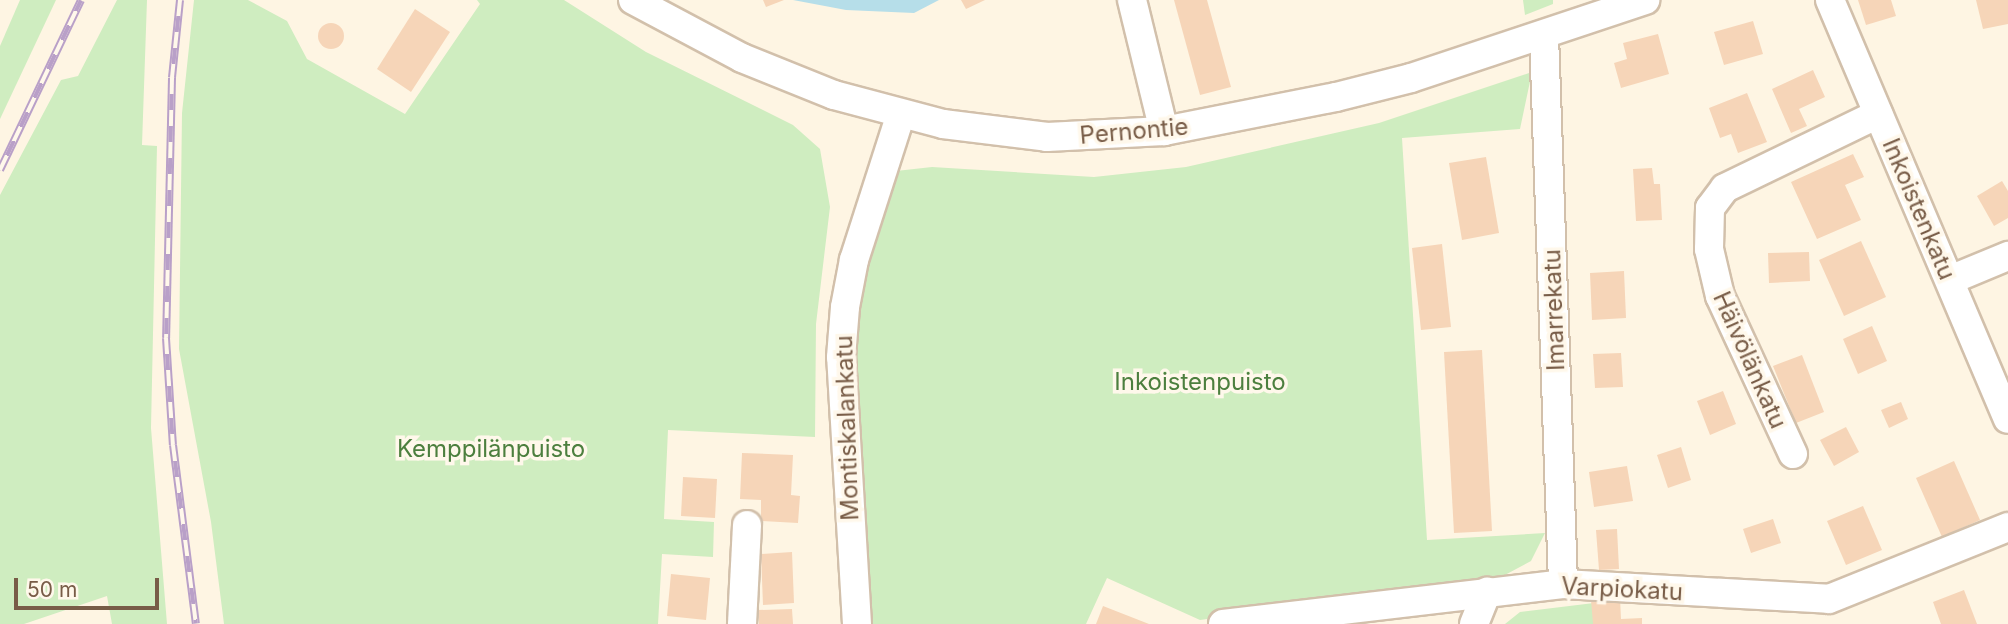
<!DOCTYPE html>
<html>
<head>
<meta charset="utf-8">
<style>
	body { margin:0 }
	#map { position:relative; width:2008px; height:624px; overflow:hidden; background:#fef5e3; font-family:Inter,sans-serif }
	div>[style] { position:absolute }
	.green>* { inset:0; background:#cfedc0 }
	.water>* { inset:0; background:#b6dee9 }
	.building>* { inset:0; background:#f6d5b8 }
	.round { border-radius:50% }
	.roads { filter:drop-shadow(2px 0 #d2c0ab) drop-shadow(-2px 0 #d2c0ab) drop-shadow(0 2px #d2c0ab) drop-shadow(0 -2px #d2c0ab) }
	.minor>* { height:28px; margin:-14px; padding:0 14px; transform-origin:14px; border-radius:14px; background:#fff }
	.rail>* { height:8px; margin-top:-4px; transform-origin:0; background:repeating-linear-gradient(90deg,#fff8eb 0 16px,#b9a0c8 0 32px); box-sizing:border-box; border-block:2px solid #b9a0c8 }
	span { translate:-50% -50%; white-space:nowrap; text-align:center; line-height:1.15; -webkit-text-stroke:7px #fff8eb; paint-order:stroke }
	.street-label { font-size:24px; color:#785c47 }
	.park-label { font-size:24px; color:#4c7f3e }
	.scale { position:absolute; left:14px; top:578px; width:145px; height:32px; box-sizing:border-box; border:4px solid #785c47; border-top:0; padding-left:9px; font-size:21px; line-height:24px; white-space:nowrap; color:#785c47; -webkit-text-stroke:5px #fff8eb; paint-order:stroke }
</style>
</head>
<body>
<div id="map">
	<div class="green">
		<div style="clip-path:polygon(20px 0,56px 0,0 119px,0 46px)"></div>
		<div style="clip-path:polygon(117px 0,147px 0,142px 145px,157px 146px,151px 428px,167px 624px,112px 624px,107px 596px,24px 624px,0 624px,0 195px,61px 80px,78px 76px)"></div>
		<div style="clip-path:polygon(194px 0,248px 0,287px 21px,307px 59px,405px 114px,480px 4px,477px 0,564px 0,646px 52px,793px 125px,820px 149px,830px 207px,816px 324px,815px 437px,668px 430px,664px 519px,714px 522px,713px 557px,662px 554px,658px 624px,224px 624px,211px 522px,179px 349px,182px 113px)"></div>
		<div style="clip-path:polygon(1523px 0,1553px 0,1553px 4px,1525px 15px)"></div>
		<div style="clip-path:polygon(1532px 72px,1520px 129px,1402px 138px,1427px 540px,1545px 533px,1531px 561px,1503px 576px,1200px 620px,1107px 578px,1086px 624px,872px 624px,854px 386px,862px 287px,896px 171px,932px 167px,1094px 177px,1186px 167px,1379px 123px)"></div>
		<div style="clip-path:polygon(1594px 603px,1595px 624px,1505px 624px,1520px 612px)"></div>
	</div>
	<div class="water">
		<div style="clip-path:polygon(793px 0,939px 0,914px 13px,846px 10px)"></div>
	</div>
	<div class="building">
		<div style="clip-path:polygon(763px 0,784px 0,766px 7px)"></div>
		<div style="clip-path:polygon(961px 0,985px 0,966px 9px)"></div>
		<div style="clip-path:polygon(1174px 0,1207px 0,1231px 87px,1200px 95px)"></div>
		<div style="clip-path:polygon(1858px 0,1891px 0,1896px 16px,1866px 25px)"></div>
		<div style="clip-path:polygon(1976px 0,2008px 0,2008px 24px,1983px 29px)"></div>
		<div style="clip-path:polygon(415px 9px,450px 32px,411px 92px,377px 69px)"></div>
		<div style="clip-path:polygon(1753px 21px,1763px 54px,1724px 65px,1714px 32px)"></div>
		<div class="round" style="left:318px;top:23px;width:26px;height:26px"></div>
		<div style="clip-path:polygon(1658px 34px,1669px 74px,1621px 88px,1614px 63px,1627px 59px,1623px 43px)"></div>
		<div style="clip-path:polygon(1813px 70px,1825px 97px,1799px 109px,1807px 126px,1791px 133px,1772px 89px)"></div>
		<div style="clip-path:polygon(1747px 93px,1767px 142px,1738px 153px,1731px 134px,1720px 138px,1709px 108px)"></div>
		<div style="clip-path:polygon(1853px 154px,1864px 177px,1845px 185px,1861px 220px,1817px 239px,1791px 182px)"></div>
		<div style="clip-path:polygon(1486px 157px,1499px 233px,1462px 240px,1449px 163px)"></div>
		<div style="clip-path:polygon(1652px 168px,1654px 184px,1660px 184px,1662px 220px,1636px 221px,1633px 169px)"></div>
		<div style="clip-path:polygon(2002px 181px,2008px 191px,2008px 218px,1994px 226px,1977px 196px)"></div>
		<div style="clip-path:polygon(1861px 241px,1886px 297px,1844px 316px,1819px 260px)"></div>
		<div style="clip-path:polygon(1442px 244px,1451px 327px,1421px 330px,1412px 248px)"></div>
		<div style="clip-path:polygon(1809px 252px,1810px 281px,1769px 283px,1768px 253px)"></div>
		<div style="clip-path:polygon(1624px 271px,1626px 318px,1592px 320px,1590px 273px)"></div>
		<div style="clip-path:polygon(1872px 326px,1887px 361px,1858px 374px,1843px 339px)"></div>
		<div style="clip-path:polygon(1482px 350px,1492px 531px,1454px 533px,1444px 352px)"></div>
		<div style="clip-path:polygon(1621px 353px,1623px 387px,1595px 388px,1593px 354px)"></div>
		<div style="clip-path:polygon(1802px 355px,1824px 412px,1796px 423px,1773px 366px)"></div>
		<div style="clip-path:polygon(1723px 391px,1736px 424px,1710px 435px,1697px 401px)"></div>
		<div style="clip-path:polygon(1901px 402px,1908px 419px,1889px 428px,1881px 410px)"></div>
		<div style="clip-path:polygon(1846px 427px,1859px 452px,1834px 466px,1820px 440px)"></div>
		<div style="clip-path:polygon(1681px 447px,1691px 480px,1668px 488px,1657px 455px)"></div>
		<div style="clip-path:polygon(742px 453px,793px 455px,791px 495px,800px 496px,798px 523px,761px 521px,761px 500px,740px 499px)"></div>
		<div style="clip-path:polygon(1954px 461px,1980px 520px,1942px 537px,1916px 478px)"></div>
		<div style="clip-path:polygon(1627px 466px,1633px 501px,1594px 507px,1589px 472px)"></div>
		<div style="clip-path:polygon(683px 477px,717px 479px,715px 518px,681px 516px)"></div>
		<div style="clip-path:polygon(1863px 506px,1882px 550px,1846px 565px,1827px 521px)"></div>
		<div style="clip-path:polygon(1773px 519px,1781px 543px,1751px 553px,1743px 529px)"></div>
		<div style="clip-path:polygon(1617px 529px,1619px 569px,1599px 570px,1596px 530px)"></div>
		<div style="clip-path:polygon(792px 552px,794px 603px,763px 605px,761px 554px)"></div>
		<div style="clip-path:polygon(671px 574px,710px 578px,706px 620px,667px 616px)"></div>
		<div style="clip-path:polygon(1964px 590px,1977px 624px,1941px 624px,1933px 602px)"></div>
		<div style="clip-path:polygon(1620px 598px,1621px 619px,1642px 618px,1642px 624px,1593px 624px,1591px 600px)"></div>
		<div style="clip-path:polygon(1103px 606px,1149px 624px,1096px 624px)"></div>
		<div style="clip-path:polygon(792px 609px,793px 624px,759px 624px,758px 610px)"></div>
	</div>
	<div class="roads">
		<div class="minor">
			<div style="left:633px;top:0;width:123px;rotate:28deg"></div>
			<div style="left:742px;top:58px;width:99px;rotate:21.9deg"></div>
			<div style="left:834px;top:95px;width:113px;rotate:14.9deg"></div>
			<div style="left:943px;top:124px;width:105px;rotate:7.1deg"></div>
			<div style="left:1047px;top:137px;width:117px;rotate:-2.9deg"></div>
			<div style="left:1164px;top:131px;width:175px;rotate:-11.2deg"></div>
			<div style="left:1336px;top:97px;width:77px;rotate:-14.2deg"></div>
			<div style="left:1411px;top:78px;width:247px;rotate:-18.4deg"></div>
			<div style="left:1132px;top:0;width:135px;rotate:76.3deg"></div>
			<div style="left:1830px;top:0;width:455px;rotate:67deg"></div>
			<div style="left:1544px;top:36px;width:548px;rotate:88.01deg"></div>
			<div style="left:1950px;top:280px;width:63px;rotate:-22.5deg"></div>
			<div style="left:1793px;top:454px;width:174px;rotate:-114.8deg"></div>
			<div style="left:1720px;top:296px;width:48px;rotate:-103.2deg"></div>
			<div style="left:1709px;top:249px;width:41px;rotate:-88.6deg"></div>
			<div style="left:1710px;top:208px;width:25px;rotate:-53deg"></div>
			<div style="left:1725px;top:188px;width:170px;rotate:-25.8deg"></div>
			<div style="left:742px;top:624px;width:99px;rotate:-87.1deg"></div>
			<div style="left:857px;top:624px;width:267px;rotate:-93.4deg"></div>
			<div style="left:841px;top:357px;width:50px;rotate:-85.4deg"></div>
			<div style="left:845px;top:307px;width:48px;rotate:-79.2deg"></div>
			<div style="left:854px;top:260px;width:153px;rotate:-72.2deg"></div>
			<div style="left:1223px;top:624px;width:342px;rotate:-6.7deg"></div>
			<div style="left:1563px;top:584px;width:266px;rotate:3.2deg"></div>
			<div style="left:1829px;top:599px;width:193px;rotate:-21.9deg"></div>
			<div style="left:1474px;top:624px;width:35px;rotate:-68deg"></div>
		</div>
	</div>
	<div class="rail">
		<div style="left:180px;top:0;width:78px;rotate:95.9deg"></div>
		<div style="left:172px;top:78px;width:260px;rotate:91.3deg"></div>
		<div style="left:166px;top:338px;width:107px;rotate:86.3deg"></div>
		<div style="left:173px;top:445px;width:180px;rotate:82.7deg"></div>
		<div style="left:0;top:170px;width:188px;rotate:-64.5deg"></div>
	</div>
	<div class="street-label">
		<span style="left:1134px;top:131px;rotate:-5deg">Pernontie</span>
		<span style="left:1919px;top:209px;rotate:67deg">Inkoistenkatu</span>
		<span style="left:1554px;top:310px;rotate:-92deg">Imarrekatu</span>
		<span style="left:1750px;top:360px;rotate:66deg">Häivölänkatu</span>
		<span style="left:847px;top:428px;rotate:-92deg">Montiskalankatu</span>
		<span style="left:1622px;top:589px;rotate:3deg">Varpiokatu</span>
	</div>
	<div class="park-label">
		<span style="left:1200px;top:382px">Inkoistenpuisto</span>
		<span style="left:491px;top:449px">Kemppilänpuisto</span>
	</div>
	<div class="scale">50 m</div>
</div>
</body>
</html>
